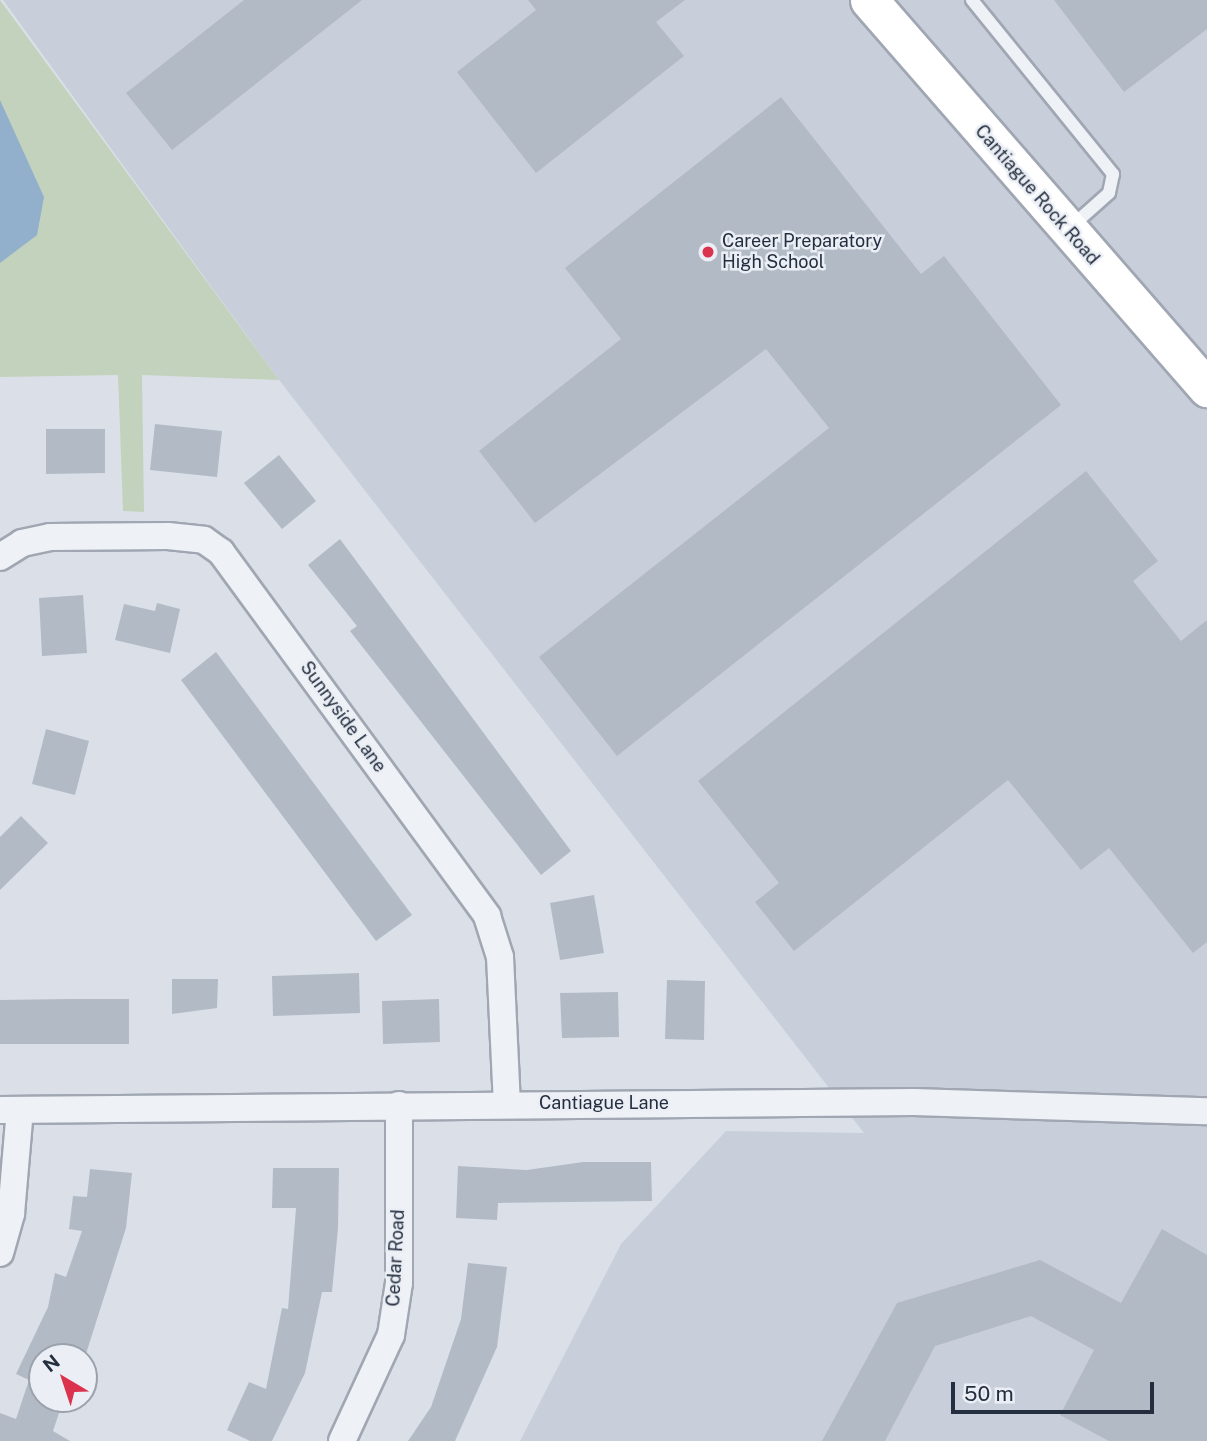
<!DOCTYPE html>
<html>
<head>
<meta charset="utf-8">
<style>
	body { margin:0 }
	#map { position:relative; width:1207px; height:1441px; overflow:hidden; background:#dbe0e8; font-family:"Public Sans",sans-serif }
	div>[style] { position:absolute }
	.built>* { inset:0; background:#c9cfda }
	.green>* { inset:0; background:#c2d2bc }
	.water>* { inset:0; background:#92afcc }
	.building>* { inset:0; background:#b2bac5 }
	.roads { filter:drop-shadow(2px 0 #a0a7b2) drop-shadow(-2px 0 #a0a7b2) drop-shadow(0 2px #a0a7b2) drop-shadow(0 -2px #a0a7b2) }
	.lane>* { height:12px; margin:-6px; padding:0 6px; transform-origin:6px; border-radius:6px; background:#eef1f6 }
	.street>* { height:26px; margin:-13px; padding:0 13px; transform-origin:13px; border-radius:13px; background:#eef1f6 }
	.secondary>* { height:37px; margin:-18.5px; padding:0 18.5px; transform-origin:18.5px; border-radius:18.5px; background:#fff }
	.dots>* { width:19px; height:19px; translate:-50% -50%; box-sizing:border-box; border:4px solid #ebeff5; border-radius:50% }
	span { translate:-50% -50%; white-space:nowrap; text-align:center; line-height:1.15; -webkit-text-stroke:5px #ebeff5; paint-order:stroke }
	.street-label { font-size:18px; color:#242e3f }
	.poi-label { font-size:18px; color:#242e3f }
	.left { translate:0 -50%; text-align:left }
	.north { position:absolute; left:28px; top:1343px; width:70px; height:70px; box-sizing:border-box; background:#ebeff5; border:2px solid #9ba2ac; border-radius:50%; rotate:321deg; font-size:19px; font-weight:700; line-height:28px; text-align:center; color:#242e3f }
	.north::after { content:''; display:block; margin:auto; width:24px; height:32px; background:#db324e; clip-path:polygon(50% 0,100% 100%,50% 72%,0 100%) }
	.scale { position:absolute; left:951px; top:1382px; width:203px; height:32px; box-sizing:border-box; border:4px solid #242e3f; border-top:0; padding-left:9px; font-size:21px; line-height:24px; white-space:nowrap; color:#242e3f; -webkit-text-stroke:5px #ebeff5; paint-order:stroke }
</style>
</head>
<body>
<div id="map">
	<div class="built">
		<div style="clip-path:polygon(3px 0,1207px 0,1207px 1441px,520px 1441px,621px 1244px,726px 1131px,864px 1133px,279px 380px)"></div>
	</div>
	<div class="green">
		<div style="clip-path:polygon(0 0,279px 380px,142px 375px,144px 512px,123px 511px,118px 375px,0 377px)"></div>
	</div>
	<div class="water">
		<div style="clip-path:polygon(0 100px,44px 197px,37px 235px,0 263px)"></div>
	</div>
	<div class="building">
		<div style="clip-path:polygon(244px 0,362px 0,172px 150px,126px 93px)"></div>
		<div style="clip-path:polygon(528px 0,685px 0,656px 22px,684px 56px,536px 173px,457px 72px,536px 10px)"></div>
		<div style="clip-path:polygon(1054px 0,1207px 0,1207px 29px,1124px 92px)"></div>
		<div style="clip-path:polygon(781px 97px,921px 274px,944px 256px,1061px 405px,617px 756px,539px 657px,829px 428px,766px 349px,535px 523px,479px 451px,621px 339px,565px 268px)"></div>
		<div style="clip-path:polygon(155px 424px,222px 431px,217px 477px,150px 470px)"></div>
		<div style="clip-path:polygon(46px 429px,105px 429px,105px 473px,46px 474px)"></div>
		<div style="clip-path:polygon(279px 455px,316px 501px,282px 529px,244px 483px)"></div>
		<div style="clip-path:polygon(1086px 471px,1158px 561px,1133px 581px,1181px 641px,1207px 620px,1207px 942px,1193px 953px,1109px 848px,1081px 870px,1008px 780px,794px 951px,755px 902px,779px 883px,698px 781px)"></div>
		<div style="clip-path:polygon(340px 539px,571px 851px,541px 875px,350px 631px,357px 626px,308px 565px)"></div>
		<div style="clip-path:polygon(83px 595px,87px 653px,42px 656px,39px 598px)"></div>
		<div style="clip-path:polygon(157px 603px,180px 609px,170px 653px,115px 640px,124px 604px,155px 611px)"></div>
		<div style="clip-path:polygon(216px 652px,412px 915px,376px 941px,181px 680px)"></div>
		<div style="clip-path:polygon(46px 729px,89px 741px,75px 795px,32px 784px)"></div>
		<div style="clip-path:polygon(21px 816px,48px 843px,0 890px,0 837px)"></div>
		<div style="clip-path:polygon(594px 895px,604px 953px,560px 960px,550px 903px)"></div>
		<div style="clip-path:polygon(359px 973px,360px 1013px,273px 1016px,272px 976px)"></div>
		<div style="clip-path:polygon(172px 979px,218px 979px,217px 1008px,172px 1014px)"></div>
		<div style="clip-path:polygon(667px 980px,705px 981px,704px 1040px,665px 1039px)"></div>
		<div style="clip-path:polygon(618px 992px,619px 1037px,562px 1038px,560px 993px)"></div>
		<div style="clip-path:polygon(70px 999px,129px 999px,129px 1044px,0 1044px,0 1000px)"></div>
		<div style="clip-path:polygon(439px 999px,440px 1042px,383px 1044px,382px 1001px)"></div>
		<div style="clip-path:polygon(583px 1162px,651px 1162px,652px 1201px,498px 1203px,497px 1220px,456px 1218px,458px 1166px,527px 1170px)"></div>
		<div style="clip-path:polygon(273px 1168px,339px 1168px,338px 1228px,332px 1292px,322px 1292px,305px 1373px,272px 1441px,250px 1441px,227px 1430px,249px 1382px,266px 1389px,282px 1308px,288px 1309px,296px 1208px,272px 1208px)"></div>
		<div style="clip-path:polygon(90px 1169px,132px 1173px,126px 1228px,85px 1357px,42px 1357px,42px 1401px,61px 1407px,53px 1431px,70px 1441px,0 1441px,0 1413px,16px 1419px,29px 1380px,16px 1374px,48px 1307px,55px 1273px,66px 1277px,82px 1231px,69px 1229px,73px 1196px,87px 1197px)"></div>
		<div style="clip-path:polygon(1162px 1229px,1207px 1255px,1207px 1441px,1109px 1441px,1060px 1415px,1094px 1350px,1031px 1316px,935px 1346px,885px 1441px,822px 1441px,897px 1303px,1040px 1260px,1121px 1303px)"></div>
		<div style="clip-path:polygon(468px 1263px,507px 1267px,497px 1347px,455px 1441px,408px 1441px,431px 1407px,461px 1319px)"></div>
	</div>
	<div class="roads">
		<div class="lane">
			<div style="left:972px;top:0;width:224px;rotate:51deg"></div>
			<div style="left:1113px;top:174px;width:19px;rotate:102deg"></div>
			<div style="left:1109px;top:193px;width:50px;rotate:138.3deg"></div>
		</div>
		<div class="street">
			<div style="left:0;top:557px;width:26px;rotate:-32deg"></div>
			<div style="left:22px;top:543px;width:29px;rotate:-12deg"></div>
			<div style="left:50px;top:537px;width:118px;rotate:-0.5deg"></div>
			<div style="left:168px;top:536px;width:36px;rotate:6deg"></div>
			<div style="left:204px;top:540px;width:21px;rotate:35deg"></div>
			<div style="left:221px;top:552px;width:451px;rotate:53.8deg"></div>
			<div style="left:487px;top:916px;width:43px;rotate:72.4deg"></div>
			<div style="left:500px;top:957px;width:146px;rotate:87.3deg"></div>
			<div style="left:0;top:1110px;width:914px;rotate:-0.5deg"></div>
			<div style="left:914px;top:1102px;width:293px;rotate:1.8deg"></div>
			<div style="left:0;top:1253px;width:41px;rotate:-74.2deg"></div>
			<div style="left:11px;top:1214px;width:104px;rotate:-85.1deg"></div>
			<div style="left:342px;top:1441px;width:117px;rotate:-65.2deg"></div>
			<div style="left:391px;top:1335px;width:53px;rotate:-81.3deg"></div>
			<div style="left:399px;top:1283px;width:178px;rotate:-90deg"></div>
		</div>
		<div class="secondary">
			<div style="left:869px;top:0;width:515px;rotate:48.94deg"></div>
		</div>
	</div>
	<div class="dots">
		<div style="left:708px;top:252px;background:#db324e"></div>
	</div>
	<div class="street-label">
		<span style="left:1037px;top:195px;rotate:49deg">Cantiague Rock Road</span>
		<span style="left:343px;top:717px;rotate:54deg">Sunnyside Lane</span>
		<span style="left:604px;top:1103px">Cantiague Lane</span>
		<span style="left:396px;top:1258px;rotate:-87deg">Cedar Road</span>
	</div>
	<div class="poi-label">
		<span class="left" style="left:722px;top:252px">Career Preparatory<br>High School</span>
	</div>
	<div class="north">N</div>
	<div class="scale">50 m</div>
</div>
</body>
</html>
